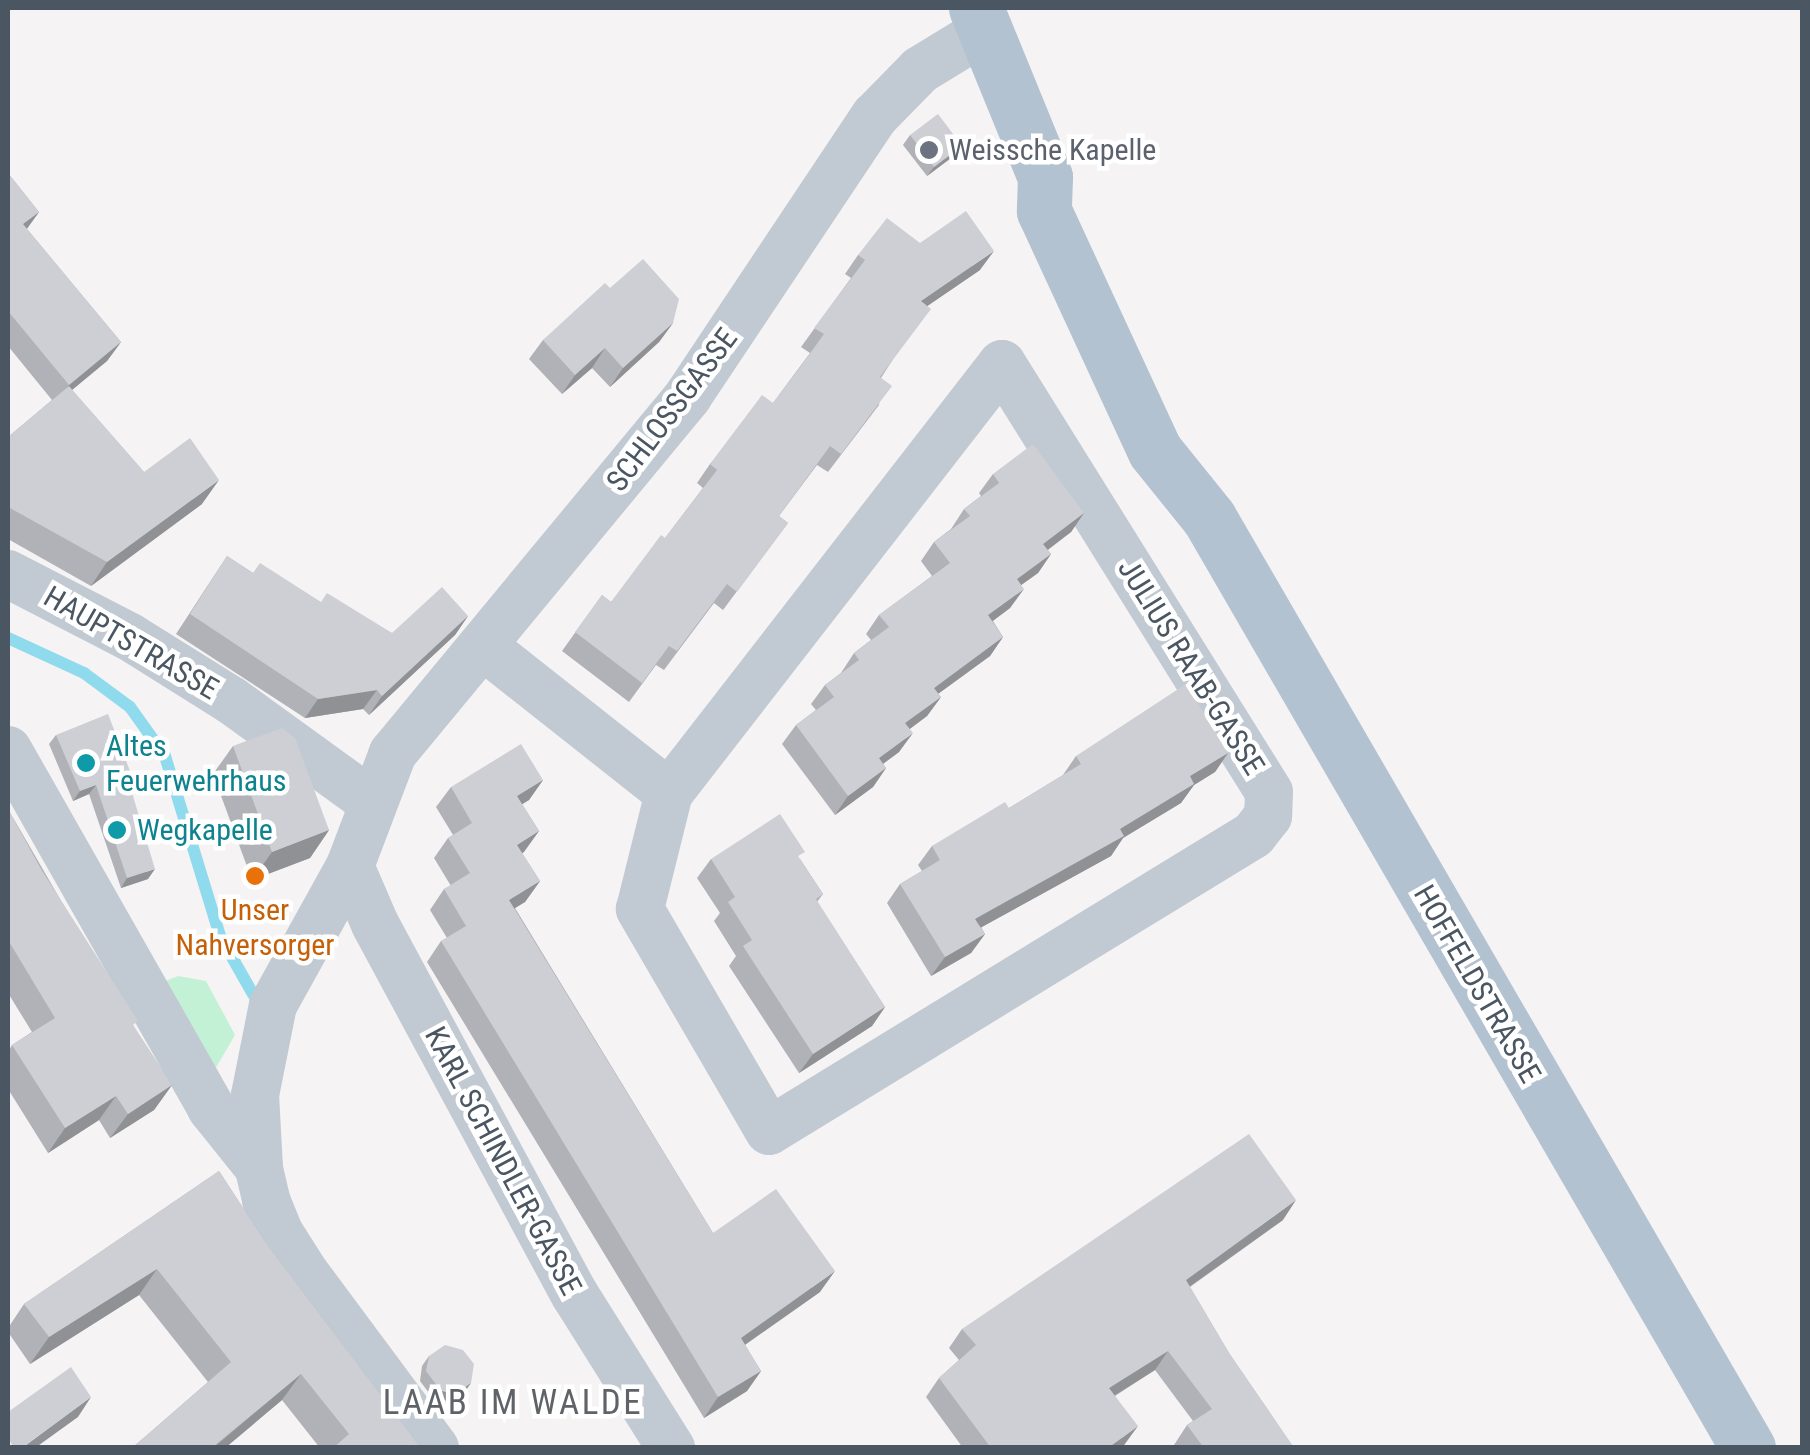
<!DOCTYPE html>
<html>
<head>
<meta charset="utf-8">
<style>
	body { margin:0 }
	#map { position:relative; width:1810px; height:1455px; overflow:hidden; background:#f5f3f3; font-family:"Roboto Condensed",sans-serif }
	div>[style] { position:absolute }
	.green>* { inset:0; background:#c3f1d5 }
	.stream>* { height:12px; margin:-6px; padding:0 6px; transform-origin:6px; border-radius:6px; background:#90daee }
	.minor>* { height:48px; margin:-24px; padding:0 24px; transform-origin:24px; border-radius:24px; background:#c1cad2 }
	.major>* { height:55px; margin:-27.5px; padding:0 27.5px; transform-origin:27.5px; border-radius:27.5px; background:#b3c2d1 }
	.wall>* { inset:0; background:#b0b2b7 }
	.shaded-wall>* { inset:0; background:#909195 }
	.building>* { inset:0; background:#cdcfd5 }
	.dots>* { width:28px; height:28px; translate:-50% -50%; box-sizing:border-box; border:5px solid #fff; border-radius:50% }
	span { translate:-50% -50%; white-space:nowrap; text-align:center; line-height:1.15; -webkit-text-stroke:9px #fff; paint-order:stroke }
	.worship-label { font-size:30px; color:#5b616d }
	.left { translate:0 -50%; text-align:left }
	.street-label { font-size:30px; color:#4a5661 }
	.culture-label { font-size:30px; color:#0d838f }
	.food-label { font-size:30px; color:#c56008 }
	.quarter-label { font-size:35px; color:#5f6368; letter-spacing:2.5px }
	.frame { position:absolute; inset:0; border:10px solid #4a5661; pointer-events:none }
</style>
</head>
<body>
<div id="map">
	<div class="green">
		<div style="clip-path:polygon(178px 976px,206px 981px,235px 1035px,211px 1076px,163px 982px)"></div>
	</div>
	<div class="stream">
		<div style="left:8px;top:638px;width:84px;rotate:24.7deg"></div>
		<div style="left:84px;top:673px;width:57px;rotate:36.5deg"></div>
		<div style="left:130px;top:707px;width:60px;rotate:54.5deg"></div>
		<div style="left:165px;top:756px;width:188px;rotate:73deg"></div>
		<div style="left:220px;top:936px;width:67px;rotate:60.4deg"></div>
	</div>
	<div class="minor">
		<div style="left:8px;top:574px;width:137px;rotate:27.3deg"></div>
		<div style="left:130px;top:637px;width:119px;rotate:32deg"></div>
		<div style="left:231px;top:700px;width:174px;rotate:35.9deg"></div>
		<div style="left:483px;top:646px;width:237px;rotate:38.3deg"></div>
		<div style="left:669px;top:793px;width:543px;rotate:-52.18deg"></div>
		<div style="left:1002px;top:364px;width:504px;rotate:58.04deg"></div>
		<div style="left:1269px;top:792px;width:24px;rotate:92deg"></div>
		<div style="left:1268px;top:816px;width:24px;rotate:128deg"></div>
		<div style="left:1253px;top:835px;width:567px;rotate:148.55deg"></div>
		<div style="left:769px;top:1131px;width:257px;rotate:-120.2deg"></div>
		<div style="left:640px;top:909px;width:120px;rotate:-76deg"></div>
		<div style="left:8px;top:750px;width:412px;rotate:60.4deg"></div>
		<div style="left:211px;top:1108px;width:77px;rotate:51.3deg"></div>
		<div style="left:350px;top:866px;width:63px;rotate:66.7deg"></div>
		<div style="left:375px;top:924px;width:421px;rotate:61.7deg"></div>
		<div style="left:575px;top:1295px;width:181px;rotate:57.9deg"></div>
		<div style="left:435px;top:1448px;width:222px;rotate:-126.6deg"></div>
		<div style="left:303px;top:1270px;width:45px;rotate:-122.3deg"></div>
		<div style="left:279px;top:1232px;width:35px;rotate:-112deg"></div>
		<div style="left:266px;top:1199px;width:32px;rotate:-103deg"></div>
		<div style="left:259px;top:1168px;width:73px;rotate:-93.1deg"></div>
		<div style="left:255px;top:1095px;width:92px;rotate:-78.7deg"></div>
		<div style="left:273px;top:1005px;width:159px;rotate:-61deg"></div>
		<div style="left:350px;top:866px;width:121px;rotate:-69.2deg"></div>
		<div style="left:393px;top:753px;width:463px;rotate:-50.4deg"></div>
		<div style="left:688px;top:396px;width:337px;rotate:-56.3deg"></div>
		<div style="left:875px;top:116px;width:64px;rotate:-45.6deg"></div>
		<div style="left:920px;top:70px;width:75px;rotate:-31.4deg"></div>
	</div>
	<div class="major">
		<div style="left:976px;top:8px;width:183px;rotate:67.8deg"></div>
		<div style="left:1045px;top:177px;width:34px;rotate:92deg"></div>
		<div style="left:1044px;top:211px;width:264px;rotate:65.2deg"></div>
		<div style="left:1155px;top:451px;width:86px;rotate:51.1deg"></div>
		<div style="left:1209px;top:518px;width:1075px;rotate:59.9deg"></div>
	</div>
	<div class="wall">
		<div style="clip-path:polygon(910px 135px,962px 146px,955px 155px,927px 176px,903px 145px)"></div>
		<div style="clip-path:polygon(8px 173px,39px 212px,27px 229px,121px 342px,107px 361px,72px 390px,144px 472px,202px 504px,91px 586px,8px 539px,8px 437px,52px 400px,8px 346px)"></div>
		<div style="clip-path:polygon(920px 243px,980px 270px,927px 306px,881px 378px,879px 405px,828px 472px,817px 465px,779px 516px,788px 523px,723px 610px,714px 603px,664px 670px,656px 665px,629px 702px,562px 651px,602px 595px,611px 602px,665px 538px,703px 488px,697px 483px,710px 464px,773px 403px,810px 353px,801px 347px,851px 278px,845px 274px,858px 255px)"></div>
		<div style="clip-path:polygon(610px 288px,673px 323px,659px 342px,610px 387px,592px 368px,562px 394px,529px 359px,543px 340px)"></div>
		<div style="clip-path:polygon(993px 474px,1084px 513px,1071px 532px,1048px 550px,1051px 554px,1038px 573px,1021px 585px,1010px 608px,993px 621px,1003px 637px,990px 656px,938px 694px,941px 697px,927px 716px,910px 729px,899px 752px,883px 764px,886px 768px,873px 787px,835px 815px,782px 744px,796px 725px,816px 710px,811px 704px,825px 685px,841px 673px,854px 653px,871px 640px,866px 634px,879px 615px,932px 576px,921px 561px,934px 542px,951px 529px,964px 509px,981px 496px,979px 493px)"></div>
		<div style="clip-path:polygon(227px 556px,253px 573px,392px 633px,468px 616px,455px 635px,369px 715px,363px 709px,305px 718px,176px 634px)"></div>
		<div style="clip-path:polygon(56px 735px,127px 775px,148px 879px,121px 888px,89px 794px,73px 801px,49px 744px)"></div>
		<div style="clip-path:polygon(233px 746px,329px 830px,310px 858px,252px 880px,213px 774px)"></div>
		<div style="clip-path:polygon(1228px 753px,1215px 772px,1194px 785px,1181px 803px,1123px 838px,1111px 856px,981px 927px,985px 934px,971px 953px,931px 976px,887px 903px,900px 884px,922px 871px,918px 865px,932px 846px,1009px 808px,1063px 775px,1076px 756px)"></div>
		<div style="clip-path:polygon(543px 780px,529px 800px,522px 804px,539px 831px,522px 853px,540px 881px,525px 902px,515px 908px,713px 1233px,820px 1292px,745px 1345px,761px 1371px,747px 1391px,704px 1418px,427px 962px,441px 941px,447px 938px,430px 910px,444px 889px,451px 886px,434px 858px,448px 838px,453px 835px,436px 807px,451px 787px)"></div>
		<div style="clip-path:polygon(8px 809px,134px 1027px,172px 1085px,154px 1110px,110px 1138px,99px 1120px,48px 1153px,8px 1089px,8px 1052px,12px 1045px,32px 1032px,8px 993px)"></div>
		<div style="clip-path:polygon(711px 859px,800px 859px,823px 894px,817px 902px,885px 1007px,872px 1026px,799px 1073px,729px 966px,736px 956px,714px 921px,720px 913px,697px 878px)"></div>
		<div style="clip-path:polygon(219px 1171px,266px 1243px,421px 1448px,320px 1448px,282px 1400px,225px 1448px,132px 1448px,208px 1382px,139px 1295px,30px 1364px,8px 1332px,8px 1328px,24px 1304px)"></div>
		<div style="clip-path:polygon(1283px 1220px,1190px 1287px,1229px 1353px,1294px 1448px,1176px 1448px,1174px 1445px,1187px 1425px,1193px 1421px,1155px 1370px,1115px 1396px,1124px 1446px,1122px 1448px,963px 1448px,926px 1397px,939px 1378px,959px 1360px,949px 1348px,962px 1329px)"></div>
		<div style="clip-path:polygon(429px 1356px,464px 1393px,449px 1404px,435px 1401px,420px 1381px,422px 1366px)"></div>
	</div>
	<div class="shaded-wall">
		<div style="clip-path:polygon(962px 146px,955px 155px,927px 176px,934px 167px)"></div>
		<div style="clip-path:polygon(39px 212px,25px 231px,23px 224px)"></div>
		<div style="clip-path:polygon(994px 251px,980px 270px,907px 320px,921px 301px)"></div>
		<div style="clip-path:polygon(673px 323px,659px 342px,610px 387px,623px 368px)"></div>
		<div style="clip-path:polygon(121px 342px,107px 361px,55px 404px,69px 385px)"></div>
		<div style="clip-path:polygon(605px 348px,592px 368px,562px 394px,575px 375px)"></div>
		<div style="clip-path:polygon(219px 480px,202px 504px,91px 586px,107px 562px)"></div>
		<div style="clip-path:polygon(1084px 513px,1071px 532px,1030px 563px,1043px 544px)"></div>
		<div style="clip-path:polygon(1051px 554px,1038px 573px,1003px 598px,1017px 579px)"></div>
		<div style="clip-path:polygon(1024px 589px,1010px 608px,975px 634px,988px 615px)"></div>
		<div style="clip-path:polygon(468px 616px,455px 635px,369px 715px,382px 696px)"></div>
		<div style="clip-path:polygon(1003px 637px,990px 656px,920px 707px,934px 688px)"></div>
		<div style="clip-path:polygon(377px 690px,363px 709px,305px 718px,318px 699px)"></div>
		<div style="clip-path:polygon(941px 697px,927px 716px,892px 742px,905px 723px)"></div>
		<div style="clip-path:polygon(913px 733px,899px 752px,865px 777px,879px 758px)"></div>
		<div style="clip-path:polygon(1228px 753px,1215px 772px,1194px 785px,1181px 803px,1123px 838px,1111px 856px,962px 938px,975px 919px,1120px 829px,1190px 776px)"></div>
		<div style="clip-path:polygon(886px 768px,873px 787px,835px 815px,848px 796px)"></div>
		<div style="clip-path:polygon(543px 780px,529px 800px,503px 816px,517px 796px)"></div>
		<div style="clip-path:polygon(96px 785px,89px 794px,73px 801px,80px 791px)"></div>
		<div style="clip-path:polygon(329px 830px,310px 858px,252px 880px,272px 852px)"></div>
		<div style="clip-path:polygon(539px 831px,524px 852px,503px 865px,517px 845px)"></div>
		<div style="clip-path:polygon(155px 869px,148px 879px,121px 888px,127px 878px)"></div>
		<div style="clip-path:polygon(540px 881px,525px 902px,495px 920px,509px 900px)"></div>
		<div style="clip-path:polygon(985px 934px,971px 953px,931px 976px,945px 957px)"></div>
		<div style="clip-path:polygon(885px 1007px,872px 1026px,799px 1073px,813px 1054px)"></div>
		<div style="clip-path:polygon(172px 1085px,154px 1110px,110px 1138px,128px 1114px)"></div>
		<div style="clip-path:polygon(116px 1096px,99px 1120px,48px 1153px,65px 1128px)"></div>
		<div style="clip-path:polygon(1296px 1200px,1283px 1220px,1172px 1299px,1186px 1280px)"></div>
		<div style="clip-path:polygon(157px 1269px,139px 1295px,30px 1364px,49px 1337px)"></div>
		<div style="clip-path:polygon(835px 1271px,820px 1292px,726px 1358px,741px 1338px)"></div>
		<div style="clip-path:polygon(1168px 1351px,1155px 1370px,1096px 1407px,1109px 1388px)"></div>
		<div style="clip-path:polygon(761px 1371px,747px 1391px,704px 1418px,718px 1397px)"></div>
		<div style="clip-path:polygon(301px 1374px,282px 1400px,225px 1448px,213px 1448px)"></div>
		<div style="clip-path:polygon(471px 1383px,464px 1393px,449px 1404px,435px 1401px,441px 1391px)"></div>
		<div style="clip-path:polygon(91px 1397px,78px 1417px,35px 1448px,22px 1448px)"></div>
		<div style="clip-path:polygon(1138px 1426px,1122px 1448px,1108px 1448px)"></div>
	</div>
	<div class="building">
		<div style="clip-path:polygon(938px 114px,962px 146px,934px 167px,910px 135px)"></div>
		<div style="clip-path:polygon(8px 173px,39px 212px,23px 224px,121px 342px,69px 385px,8px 311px)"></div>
		<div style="clip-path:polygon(966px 211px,994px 251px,921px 301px,931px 309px,880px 377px,892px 386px,841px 454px,830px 446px,779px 516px,788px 523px,737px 592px,727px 584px,677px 651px,669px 646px,642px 683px,575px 632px,602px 595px,611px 602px,661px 535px,665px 538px,717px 470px,710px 464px,762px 395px,773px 403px,798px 370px,824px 334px,814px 328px,865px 260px,858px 255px,887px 218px,920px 243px)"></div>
		<div style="clip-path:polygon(643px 259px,679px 299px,673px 323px,623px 368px,605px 348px,575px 375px,543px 340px,605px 283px,610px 288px)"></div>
		<div style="clip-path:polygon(69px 386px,144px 472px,190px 438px,219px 480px,107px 562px,10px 508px,8px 510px,8px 437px)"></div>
		<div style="clip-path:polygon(1033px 444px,1084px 513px,1043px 544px,1051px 554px,1017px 579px,1024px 589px,988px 615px,1003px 637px,934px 688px,941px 697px,905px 723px,913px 733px,879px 758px,886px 768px,848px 796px,796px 725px,834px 697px,825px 685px,859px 660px,854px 653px,889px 627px,879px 615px,950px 563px,934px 542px,970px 516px,964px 509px,999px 483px,993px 474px)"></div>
		<div style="clip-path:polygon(227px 556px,253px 573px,260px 563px,321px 602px,327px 593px,392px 633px,442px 587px,468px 616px,382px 696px,377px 690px,318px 699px,190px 614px)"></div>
		<div style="clip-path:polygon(1186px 684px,1228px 753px,1190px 776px,1194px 784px,1120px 829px,1124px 836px,975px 919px,985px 934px,945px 957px,900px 884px,940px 860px,932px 846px,1005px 802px,1009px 808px,1081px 764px,1076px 756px)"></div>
		<div style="clip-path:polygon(108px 714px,130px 771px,126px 773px,155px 869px,127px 878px,96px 785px,80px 791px,56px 735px)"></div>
		<div style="clip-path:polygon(282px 728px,295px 738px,329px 830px,272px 852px,233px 746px)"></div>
		<div style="clip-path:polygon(521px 744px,543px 780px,517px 796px,539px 831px,517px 845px,540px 881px,509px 900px,713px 1233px,776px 1189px,835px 1271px,741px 1338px,761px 1371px,718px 1397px,441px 941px,466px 926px,444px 889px,470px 873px,448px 838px,472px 823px,451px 787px)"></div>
		<div style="clip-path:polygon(8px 809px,41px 869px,138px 1021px,133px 1025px,172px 1085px,128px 1114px,116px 1096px,65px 1128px,12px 1045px,55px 1018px,8px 940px)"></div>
		<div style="clip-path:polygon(780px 814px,805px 852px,798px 856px,823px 894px,816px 899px,885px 1007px,813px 1054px,743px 946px,752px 940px,728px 902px,735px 897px,711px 859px)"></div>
		<div style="clip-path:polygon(1249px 1134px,1296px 1200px,1186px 1280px,1229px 1353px,1294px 1448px,1204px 1448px,1187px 1425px,1212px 1409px,1168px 1351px,1109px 1388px,1138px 1426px,1108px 1448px,991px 1448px,939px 1378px,976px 1345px,962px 1329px)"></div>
		<div style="clip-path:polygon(219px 1171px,266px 1243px,421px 1448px,333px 1448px,349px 1434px,301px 1374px,214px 1446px,216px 1448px,132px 1448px,231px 1362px,157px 1269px,49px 1337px,24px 1304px)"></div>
		<div style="clip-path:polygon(445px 1345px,463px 1350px,474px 1364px,471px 1383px,456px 1394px,441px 1391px,426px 1371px,429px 1356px)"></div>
		<div style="clip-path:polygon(71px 1367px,91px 1397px,22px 1448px,14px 1448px,8px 1438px,8px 1412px)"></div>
	</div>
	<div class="dots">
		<div style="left:929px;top:150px;background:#6b7280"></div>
		<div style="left:86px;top:763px;background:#0f9aa8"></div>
		<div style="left:117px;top:830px;background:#0f9aa8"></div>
		<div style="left:255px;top:876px;background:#e8710a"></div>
	</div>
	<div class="worship-label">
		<span class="left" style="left:949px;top:150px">Weissche Kapelle</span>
	</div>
	<div class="street-label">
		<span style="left:672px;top:410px;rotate:-53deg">SCHLOSSGASSE</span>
		<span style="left:131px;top:643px;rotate:30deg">HAUPTSTRASSE</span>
		<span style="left:1191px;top:667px;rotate:58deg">JULIUS RAAB-GASSE</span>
		<span style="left:1477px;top:984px;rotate:60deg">HOFFELDSTRASSE</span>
		<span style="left:503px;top:1161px;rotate:62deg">KARL SCHINDLER-GASSE</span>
	</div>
	<div class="culture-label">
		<span class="left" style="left:106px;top:763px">Altes<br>Feuerwehrhaus</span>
		<span class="left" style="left:137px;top:830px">Wegkapelle</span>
	</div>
	<div class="food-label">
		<span style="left:255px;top:927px">Unser<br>Nahversorger</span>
	</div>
	<div class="quarter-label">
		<span style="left:513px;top:1403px">LAAB IM WALDE</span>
	</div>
	<div class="frame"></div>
</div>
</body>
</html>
